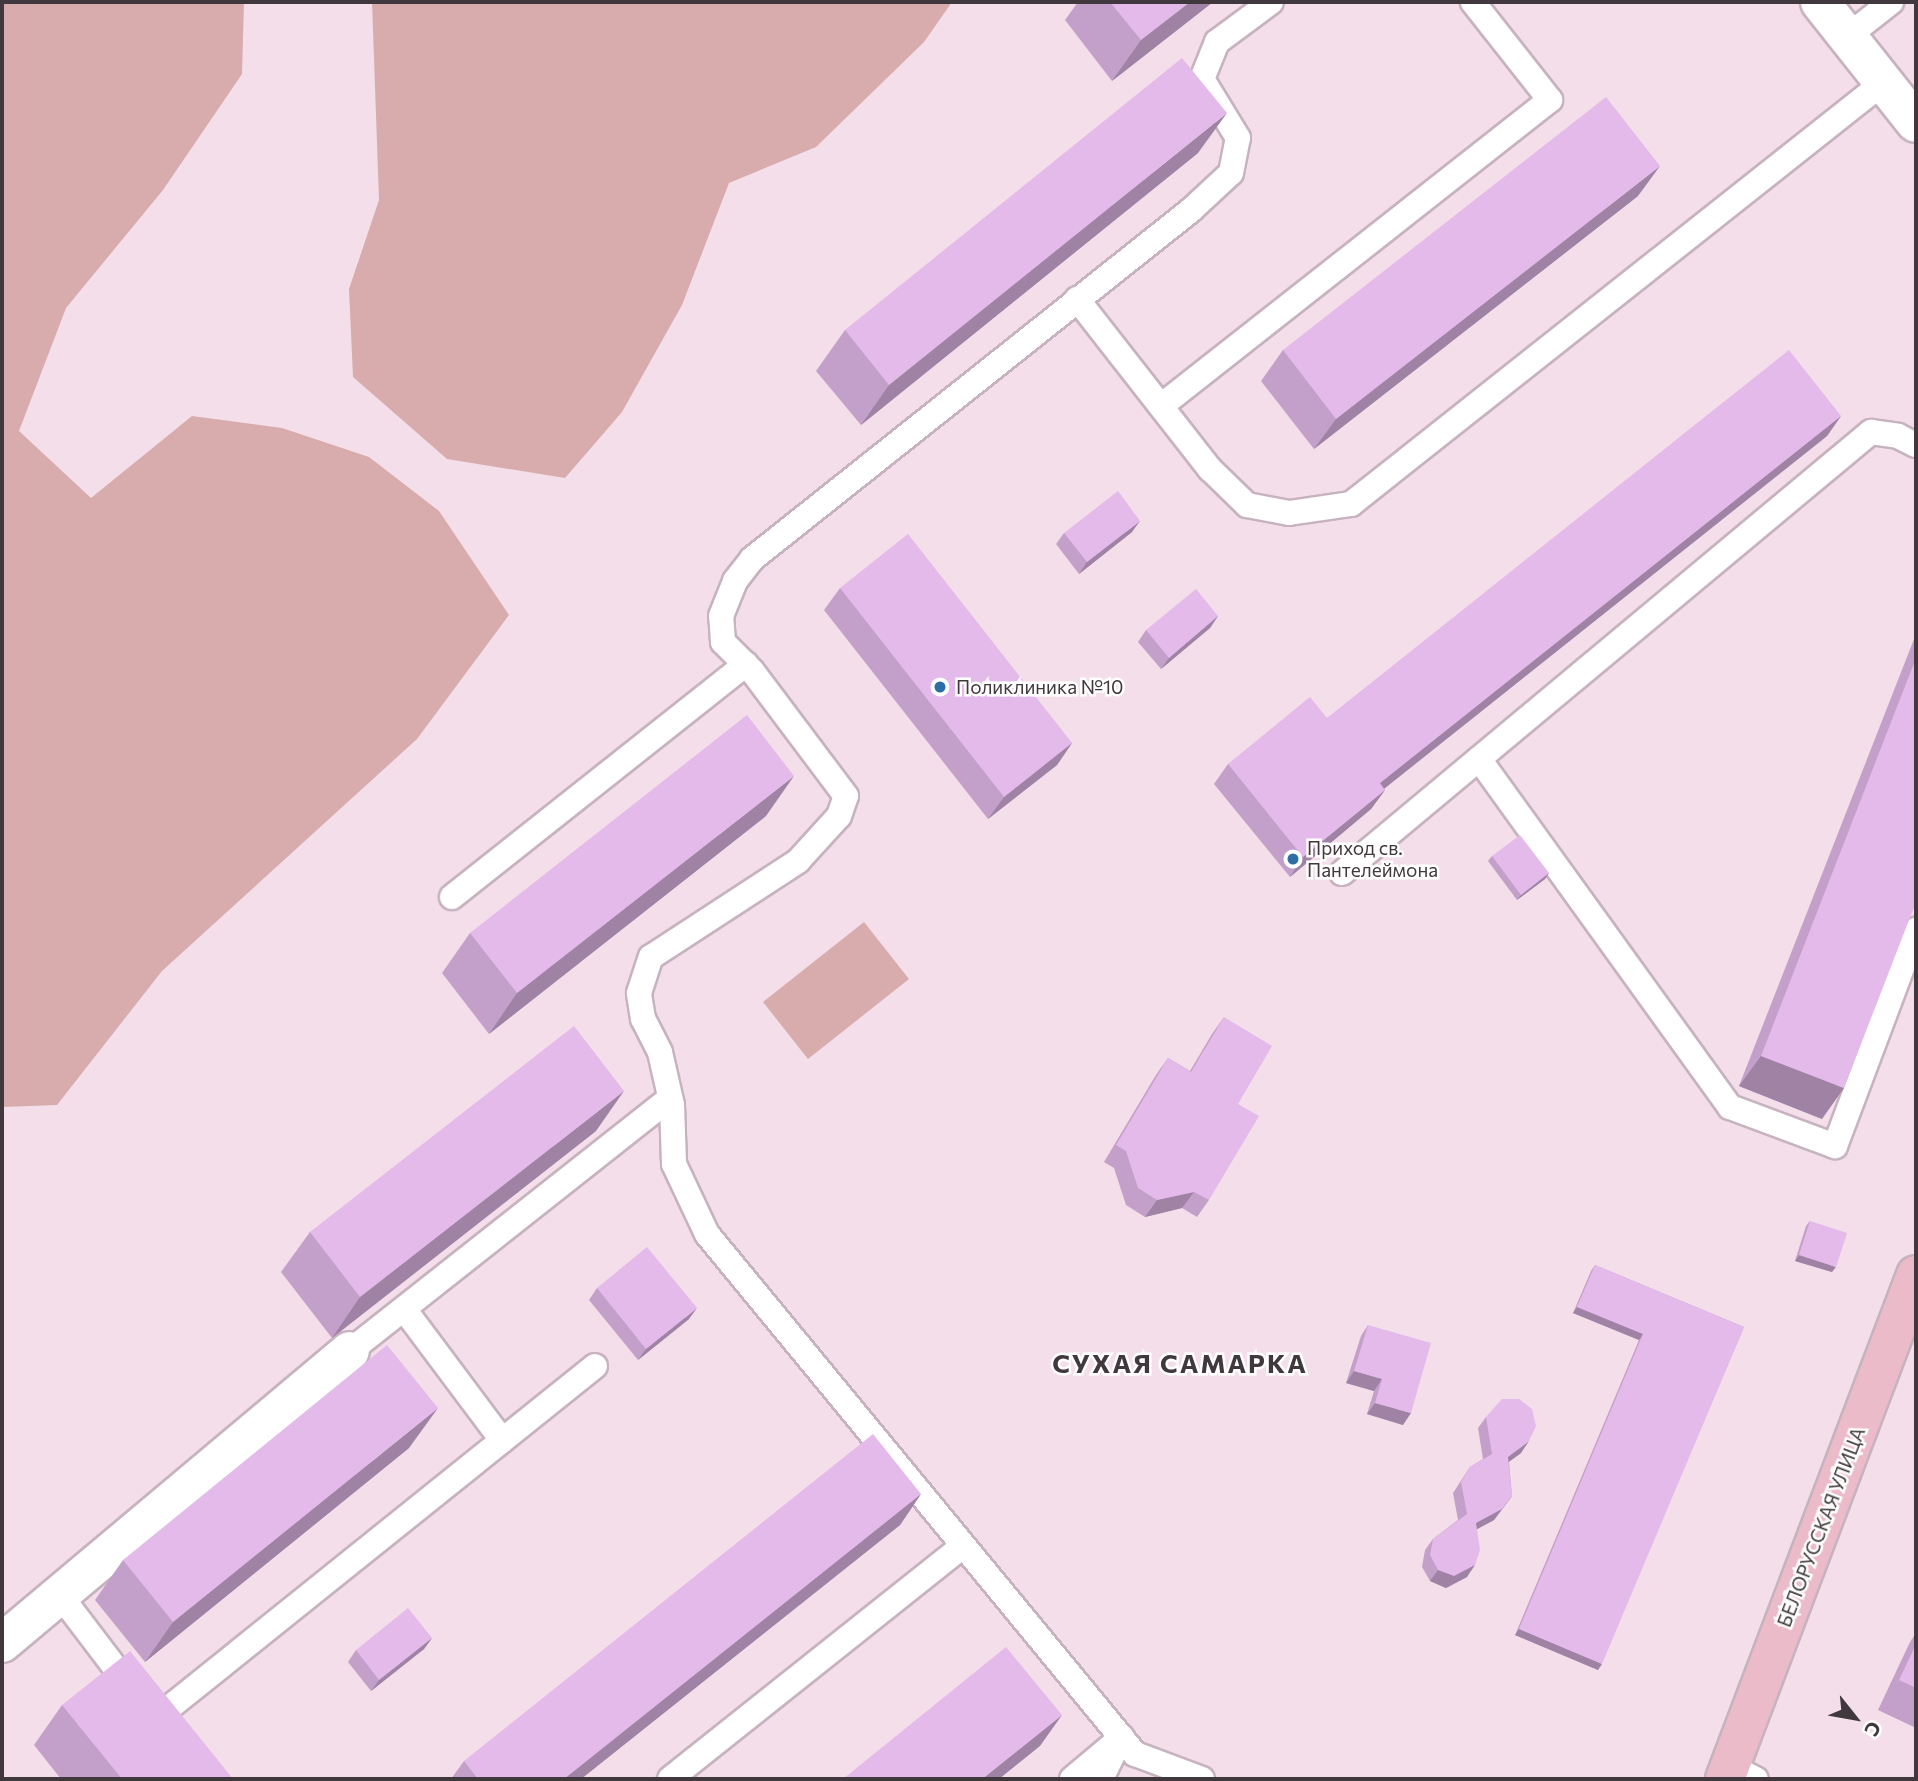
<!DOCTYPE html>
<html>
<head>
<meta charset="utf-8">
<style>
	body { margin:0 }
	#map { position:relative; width:1918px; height:1781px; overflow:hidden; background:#f3deea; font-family:Commissioner,sans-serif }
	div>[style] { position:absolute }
	.green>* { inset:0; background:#d8acac }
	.roads { filter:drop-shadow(2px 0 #c7b3bf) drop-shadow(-2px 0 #c7b3bf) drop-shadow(0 2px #c7b3bf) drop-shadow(0 -2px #c7b3bf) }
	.service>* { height:24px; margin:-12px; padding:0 12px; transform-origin:12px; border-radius:12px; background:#fff }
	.minor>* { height:38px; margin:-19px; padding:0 19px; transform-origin:19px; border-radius:19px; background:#fff }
	.primary>* { height:38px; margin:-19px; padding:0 19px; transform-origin:19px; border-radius:19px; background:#ecbbca }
	.wall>* { inset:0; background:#c3a0c9 }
	.shaded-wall>* { inset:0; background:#9f82a4 }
	.building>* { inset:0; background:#e3baea }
	.dots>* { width:19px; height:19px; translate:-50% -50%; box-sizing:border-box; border:4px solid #fff; border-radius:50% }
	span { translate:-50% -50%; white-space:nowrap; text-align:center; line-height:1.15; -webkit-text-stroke:5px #fff; paint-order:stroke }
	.poi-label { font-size:19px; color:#40383c }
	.left { translate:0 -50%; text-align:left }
	.street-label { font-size:19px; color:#40383c }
	.district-label { font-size:26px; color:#40383c; font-weight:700; letter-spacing:2px }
	.frame { position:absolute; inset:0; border:4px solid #40383c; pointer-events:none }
	.north { position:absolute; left:1820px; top:1683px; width:70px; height:70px; -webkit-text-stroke:5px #fff; paint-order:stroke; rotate:121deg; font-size:19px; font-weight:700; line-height:28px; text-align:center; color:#40383c }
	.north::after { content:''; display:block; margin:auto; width:24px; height:32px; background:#40383c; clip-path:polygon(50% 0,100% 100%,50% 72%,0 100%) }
</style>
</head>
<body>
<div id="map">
	<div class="green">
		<div style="clip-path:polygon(2px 2px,244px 2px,242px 74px,163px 190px,66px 308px,19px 431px,91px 498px,192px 416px,282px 428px,369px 457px,439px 511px,509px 615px,417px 739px,162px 971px,57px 1105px,2px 1107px)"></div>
		<div style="clip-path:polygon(372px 2px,952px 2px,924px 42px,816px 147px,729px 183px,682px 305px,622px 412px,565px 478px,447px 459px,353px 377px,349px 289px,379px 200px)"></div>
		<div style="clip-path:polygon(864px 922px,909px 979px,808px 1059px,763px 1002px)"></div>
	</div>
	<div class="roads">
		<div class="service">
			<div style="left:1848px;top:36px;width:55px;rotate:-38.3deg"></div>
			<div style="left:1077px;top:299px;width:216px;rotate:52deg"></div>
			<div style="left:1210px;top:469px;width:52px;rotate:44.2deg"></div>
			<div style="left:1247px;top:505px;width:43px;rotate:10.8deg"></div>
			<div style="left:1289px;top:513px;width:63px;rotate:-8.3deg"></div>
			<div style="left:1351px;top:504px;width:680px;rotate:-38.37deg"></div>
			<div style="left:1161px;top:406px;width:495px;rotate:-38.2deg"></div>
			<div style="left:1550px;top:100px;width:125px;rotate:-128.2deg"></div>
			<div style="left:1479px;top:759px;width:429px;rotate:54.2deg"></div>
			<div style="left:1730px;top:1107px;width:112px;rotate:20.4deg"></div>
			<div style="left:1835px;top:1146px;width:231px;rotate:-69.4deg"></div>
			<div style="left:1342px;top:873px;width:689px;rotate:-39.82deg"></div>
			<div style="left:1871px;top:432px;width:27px;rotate:8deg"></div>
			<div style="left:1898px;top:436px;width:20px;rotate:27deg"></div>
			<div style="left:452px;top:897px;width:375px;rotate:-38.4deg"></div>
			<div style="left:404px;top:1309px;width:164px;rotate:53.2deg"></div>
			<div style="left:350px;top:1351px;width:408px;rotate:-38.3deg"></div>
			<div style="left:60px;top:1595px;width:119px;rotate:52.8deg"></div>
			<div style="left:155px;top:1719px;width:564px;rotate:-38.74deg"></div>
			<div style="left:1730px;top:1766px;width:29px;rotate:27deg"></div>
			<div style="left:670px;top:1779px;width:374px;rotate:-38.5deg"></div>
			<div style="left:1072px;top:1779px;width:65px;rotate:-40deg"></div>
			<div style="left:1101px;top:1779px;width:39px;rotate:-64deg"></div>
			<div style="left:1202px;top:1779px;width:72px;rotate:-159.5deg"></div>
			<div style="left:1135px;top:1754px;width:673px;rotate:-129.46deg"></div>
			<div style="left:707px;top:1234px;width:77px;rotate:-115.2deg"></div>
			<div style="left:674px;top:1164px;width:59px;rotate:-91.9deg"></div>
			<div style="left:672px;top:1105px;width:54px;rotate:-102.8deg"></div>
			<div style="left:660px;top:1052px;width:37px;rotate:-117deg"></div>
			<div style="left:643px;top:1019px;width:26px;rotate:-99deg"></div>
			<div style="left:639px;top:993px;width:38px;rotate:-72deg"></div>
			<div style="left:651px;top:957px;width:176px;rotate:-33.1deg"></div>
			<div style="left:798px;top:861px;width:61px;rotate:-47.7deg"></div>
			<div style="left:839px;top:816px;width:21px;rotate:-71deg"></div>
			<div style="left:846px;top:796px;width:156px;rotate:-126.9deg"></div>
			<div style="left:752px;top:671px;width:41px;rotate:-135deg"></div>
			<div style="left:723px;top:642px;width:26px;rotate:-94deg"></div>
			<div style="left:721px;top:616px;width:38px;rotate:-68deg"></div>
			<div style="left:735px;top:581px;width:28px;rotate:-52deg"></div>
			<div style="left:752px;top:559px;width:561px;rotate:-38.48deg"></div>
			<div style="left:1191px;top:210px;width:54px;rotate:-42.8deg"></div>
			<div style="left:1231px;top:173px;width:36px;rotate:-79deg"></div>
			<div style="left:1238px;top:138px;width:69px;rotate:-121.4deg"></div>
			<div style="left:1202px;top:79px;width:40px;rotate:-68deg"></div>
			<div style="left:1217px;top:42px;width:67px;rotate:-36.5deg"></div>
		</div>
		<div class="minor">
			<div style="left:1820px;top:2px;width:154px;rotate:51.6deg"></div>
			<div style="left:2px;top:1643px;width:454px;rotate:-40deg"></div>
		</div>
		<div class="primary">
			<div style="left:1725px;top:1779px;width:539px;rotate:-69.24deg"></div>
		</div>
	</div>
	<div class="wall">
		<div style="clip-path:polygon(1078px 2px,1213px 2px,1112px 81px,1065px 20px)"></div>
		<div style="clip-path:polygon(1198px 153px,861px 425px,816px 371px,845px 330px)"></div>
		<div style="clip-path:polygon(1638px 196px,1314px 449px,1261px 381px,1283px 350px)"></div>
		<div style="clip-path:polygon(1841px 416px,1827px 436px,1384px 789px,1385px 790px,1371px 809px,1290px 877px,1214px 784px,1228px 764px,1327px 718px)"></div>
		<div style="clip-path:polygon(1132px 532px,1079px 574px,1056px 544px,1064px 533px)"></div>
		<div style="clip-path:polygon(840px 588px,1072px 743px,1057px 765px,988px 819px,824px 610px)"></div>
		<div style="clip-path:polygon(1218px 616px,1210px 628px,1161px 669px,1138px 642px,1146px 630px)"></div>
		<div style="clip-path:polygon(1916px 634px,1916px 902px,1822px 1119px,1739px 1086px)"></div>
		<div style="clip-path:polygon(766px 816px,489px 1034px,442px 973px,470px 933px)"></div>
		<div style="clip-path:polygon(1492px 856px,1549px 873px,1545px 879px,1517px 900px,1488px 861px)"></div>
		<div style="clip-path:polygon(1224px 1017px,1238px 1104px,1209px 1200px,1197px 1217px,1182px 1208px,1145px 1217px,1126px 1205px,1114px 1168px,1104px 1162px,1156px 1075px,1168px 1058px,1190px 1071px,1212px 1034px)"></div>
		<div style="clip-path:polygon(596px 1131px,332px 1338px,281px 1272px,310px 1232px)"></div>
		<div style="clip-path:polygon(1810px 1221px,1832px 1272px,1795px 1261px,1806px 1226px)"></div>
		<div style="clip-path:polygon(1595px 1265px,1744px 1327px,1598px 1670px,1515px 1635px,1639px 1340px,1573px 1313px,1591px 1271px)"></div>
		<div style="clip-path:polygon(597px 1288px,689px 1319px,638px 1360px,589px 1300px)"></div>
		<div style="clip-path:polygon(1368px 1325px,1403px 1425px,1367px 1414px,1374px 1391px,1346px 1383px,1361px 1336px)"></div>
		<div style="clip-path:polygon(1486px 1417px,1521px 1453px,1509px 1462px,1512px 1496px,1494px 1520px,1477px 1529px,1467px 1577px,1446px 1588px,1430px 1581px,1422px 1567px,1425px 1550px,1433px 1539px,1458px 1520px,1453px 1493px,1470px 1467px,1483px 1459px,1478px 1428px)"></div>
		<div style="clip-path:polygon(409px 1448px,145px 1662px,95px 1600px,123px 1560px)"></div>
		<div style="clip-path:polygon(921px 1494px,900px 1525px,581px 1779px,451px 1779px,464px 1761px)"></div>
		<div style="clip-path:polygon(1916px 1633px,1916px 1728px,1878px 1710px,1910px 1642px)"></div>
		<div style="clip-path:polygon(432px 1638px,424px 1649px,371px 1691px,348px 1662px,356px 1650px)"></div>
		<div style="clip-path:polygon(62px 1705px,233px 1779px,61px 1779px,34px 1745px)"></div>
	</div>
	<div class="shaded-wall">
		<div style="clip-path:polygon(1190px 2px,1213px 2px,1112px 81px,1141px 40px)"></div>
		<div style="clip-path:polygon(1227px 113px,1198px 153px,861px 425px,889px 385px)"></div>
		<div style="clip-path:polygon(1660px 166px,1638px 196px,1314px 449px,1336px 419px)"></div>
		<div style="clip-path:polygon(1841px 416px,1827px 436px,1366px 803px,1380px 783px)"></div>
		<div style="clip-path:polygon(1140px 521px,1132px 532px,1079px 574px,1087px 562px)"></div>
		<div style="clip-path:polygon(1218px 616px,1210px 628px,1161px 669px,1169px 658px)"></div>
		<div style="clip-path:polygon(1072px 743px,1057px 765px,988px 819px,1004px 797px)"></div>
		<div style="clip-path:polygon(794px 776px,766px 816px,489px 1034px,517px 993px)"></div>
		<div style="clip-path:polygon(1385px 790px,1371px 809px,1290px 877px,1303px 857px)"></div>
		<div style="clip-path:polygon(1549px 873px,1545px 879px,1517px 900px,1521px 895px)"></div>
		<div style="clip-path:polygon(1761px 1056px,1844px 1088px,1822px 1119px,1739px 1086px)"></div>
		<div style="clip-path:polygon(624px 1091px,596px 1131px,332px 1338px,360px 1297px)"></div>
		<div style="clip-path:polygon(1194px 1192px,1182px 1208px,1145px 1217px,1157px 1200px)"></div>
		<div style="clip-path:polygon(1799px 1255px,1836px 1267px,1832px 1272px,1795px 1261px)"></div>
		<div style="clip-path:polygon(1577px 1307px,1643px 1334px,1639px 1340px,1573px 1313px)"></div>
		<div style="clip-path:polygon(697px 1308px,689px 1319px,638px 1360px,646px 1349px)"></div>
		<div style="clip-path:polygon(1354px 1371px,1382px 1379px,1374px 1391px,1346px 1383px)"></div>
		<div style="clip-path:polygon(1375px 1403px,1411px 1413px,1403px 1425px,1367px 1414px)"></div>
		<div style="clip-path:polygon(438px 1408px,409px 1448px,145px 1662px,173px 1622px)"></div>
		<div style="clip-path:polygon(1529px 1441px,1521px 1453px,1500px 1468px,1508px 1457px)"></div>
		<div style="clip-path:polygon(921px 1494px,900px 1525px,581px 1779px,564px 1779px)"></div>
		<div style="clip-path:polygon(1512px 1496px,1494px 1520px,1468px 1534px,1476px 1523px)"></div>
		<div style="clip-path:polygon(1475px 1565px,1467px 1577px,1446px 1588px,1430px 1581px,1438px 1570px)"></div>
		<div style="clip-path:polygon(1519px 1629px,1602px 1664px,1598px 1670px,1515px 1635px)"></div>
		<div style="clip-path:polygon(432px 1638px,424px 1649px,371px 1691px,379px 1680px)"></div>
		<div style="clip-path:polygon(1062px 1715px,1040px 1746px,999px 1779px,982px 1779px)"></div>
	</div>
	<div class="building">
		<div style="clip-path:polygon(1110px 2px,1190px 2px,1141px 40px)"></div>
		<div style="clip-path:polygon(1182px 58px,1227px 113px,889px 385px,845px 330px)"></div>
		<div style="clip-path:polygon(1606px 97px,1660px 166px,1336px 419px,1283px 350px)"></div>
		<div style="clip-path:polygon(1789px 350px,1841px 416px,1380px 783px,1385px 790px,1303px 857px,1228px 764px,1310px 697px,1327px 718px)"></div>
		<div style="clip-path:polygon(1118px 491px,1140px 521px,1087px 562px,1064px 533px)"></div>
		<div style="clip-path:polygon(908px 534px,1072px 743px,1004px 797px,840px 588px)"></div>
		<div style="clip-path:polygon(1196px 589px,1218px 616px,1169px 658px,1146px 630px)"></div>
		<div style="clip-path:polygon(1916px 658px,1916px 902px,1844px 1088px,1761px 1056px)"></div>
		<div style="clip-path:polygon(747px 715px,794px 776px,517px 993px,470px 933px)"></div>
		<div style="clip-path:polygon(1520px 835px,1549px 873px,1521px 895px,1492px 856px)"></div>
		<div style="clip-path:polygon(1224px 1017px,1272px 1046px,1238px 1104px,1259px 1116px,1209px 1200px,1194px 1192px,1157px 1200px,1138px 1188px,1126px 1151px,1116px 1145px,1168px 1058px,1191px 1072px)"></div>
		<div style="clip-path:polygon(574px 1026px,624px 1091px,360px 1297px,310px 1232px)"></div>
		<div style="clip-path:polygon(1810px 1221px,1847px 1233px,1836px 1267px,1799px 1255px)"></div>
		<div style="clip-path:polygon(647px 1247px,697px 1308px,646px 1349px,597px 1288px)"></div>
		<div style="clip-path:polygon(1595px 1265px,1744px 1327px,1602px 1664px,1519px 1629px,1643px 1334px,1577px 1307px)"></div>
		<div style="clip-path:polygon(1368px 1325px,1431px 1343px,1411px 1413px,1375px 1403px,1382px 1379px,1354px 1371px)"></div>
		<div style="clip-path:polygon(387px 1345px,438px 1408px,173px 1622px,123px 1560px)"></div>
		<div style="clip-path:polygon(1502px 1399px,1519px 1399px,1532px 1409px,1536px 1426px,1529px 1441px,1508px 1457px,1512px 1496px,1502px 1509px,1476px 1523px,1480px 1550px,1475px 1565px,1454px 1576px,1438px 1570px,1430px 1555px,1433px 1539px,1467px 1514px,1461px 1482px,1470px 1467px,1492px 1454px,1486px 1417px)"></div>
		<div style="clip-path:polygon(873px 1434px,921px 1494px,564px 1779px,478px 1779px,464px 1761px)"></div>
		<div style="clip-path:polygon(408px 1608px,432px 1638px,379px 1680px,356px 1650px)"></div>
		<div style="clip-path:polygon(1916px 1644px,1916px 1688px,1899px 1680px)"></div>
		<div style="clip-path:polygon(1006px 1647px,1062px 1715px,982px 1779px,843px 1779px)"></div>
		<div style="clip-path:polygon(130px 1651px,233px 1779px,122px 1779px,62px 1705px)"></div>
	</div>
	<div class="dots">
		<div style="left:940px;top:687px;background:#2b6fa4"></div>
		<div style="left:1293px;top:859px;background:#2b6fa4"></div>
	</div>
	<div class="poi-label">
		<span class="left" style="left:956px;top:687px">Поликлиника №10</span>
		<span class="left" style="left:1307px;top:859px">Приход св.<br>Пантелеймона</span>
	</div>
	<div class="street-label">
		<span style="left:1821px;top:1527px;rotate:-69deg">БЕЛОРУССКАЯ УЛИЦА</span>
	</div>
	<div class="district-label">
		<span style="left:1180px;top:1363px">СУХАЯ САМАРКА</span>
	</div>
	<div class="frame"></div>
	<div class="north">С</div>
</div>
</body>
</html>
